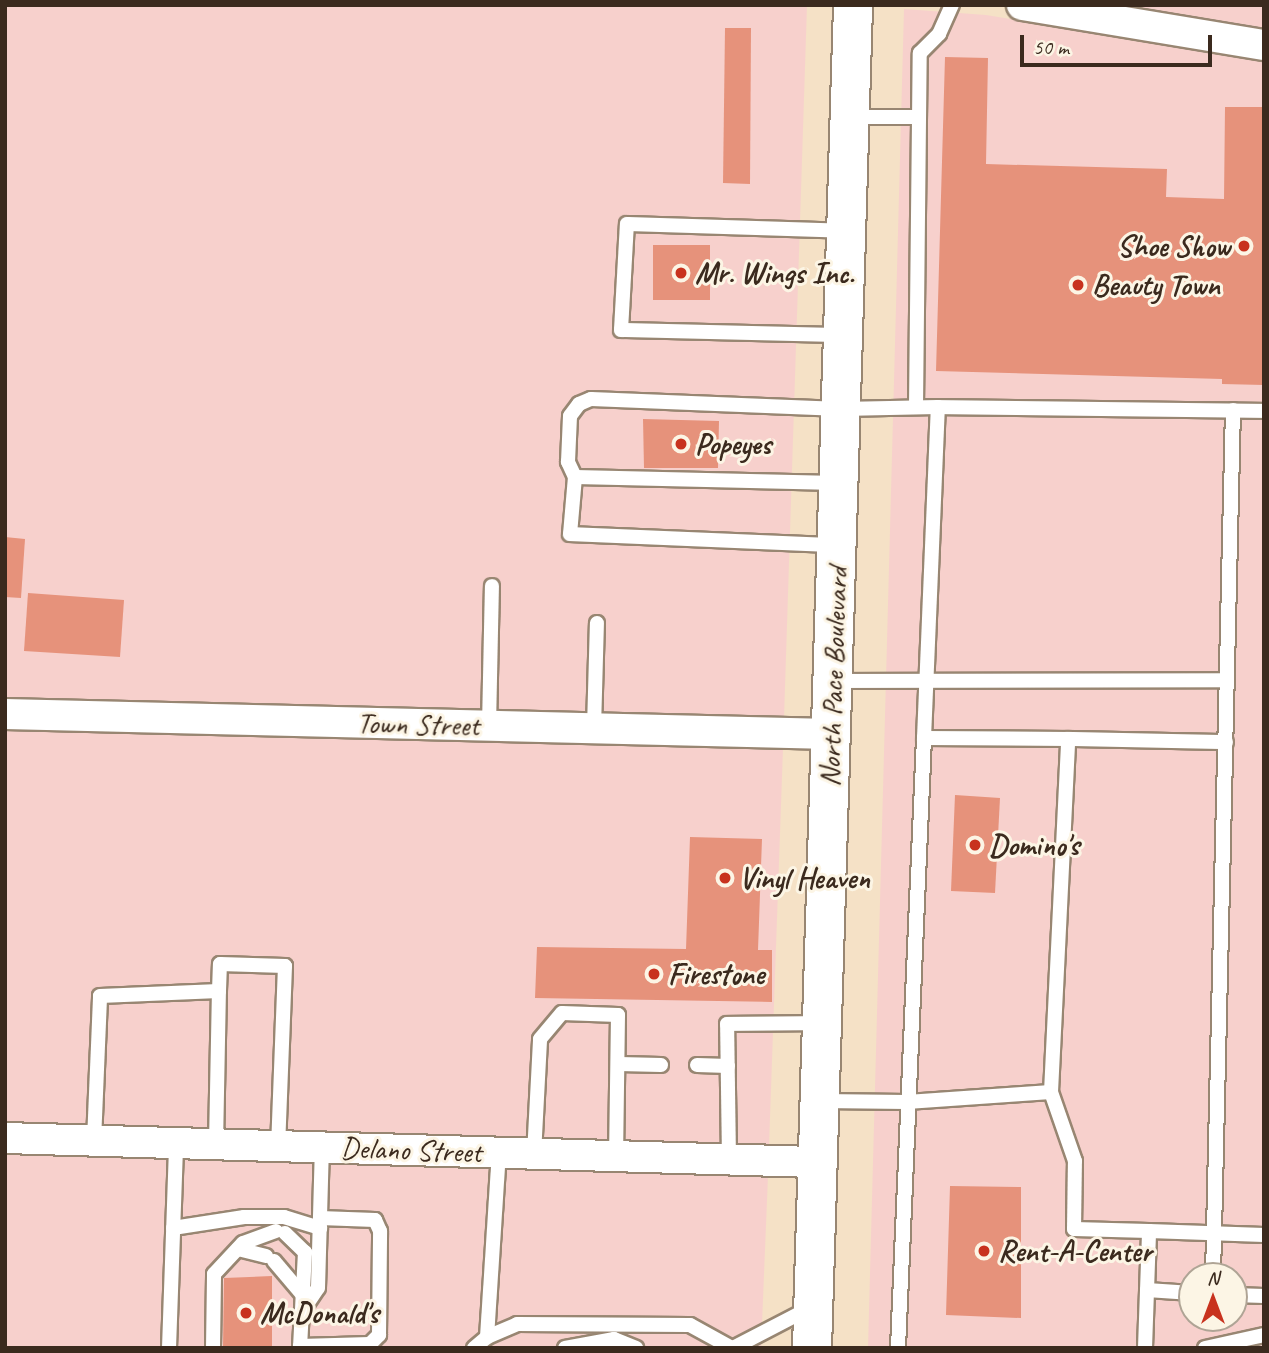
<!DOCTYPE html>
<html>
<head>
<meta charset="utf-8">
<style>
	body { margin:0 }
	#map { position:relative; width:1269px; height:1353px; overflow:hidden; background:#f5e1c6; font-family:Caveat,sans-serif }
	div>[style] { position:absolute }
	.built>* { inset:0; background:#f7d0cc }
	.building>* { inset:0; background:#e6927b }
	.roads { filter:drop-shadow(2px 0 #988672) drop-shadow(-2px 0 #988672) drop-shadow(0 2px #988672) drop-shadow(0 -2px #988672) }
	.service>* { height:14px; margin:-7px; padding:0 7px; transform-origin:7px; border-radius:7px; background:#fff }
	.minor>* { height:30px; margin:-15px; padding:0 15px; transform-origin:15px; border-radius:15px; background:#fff }
	.secondary>* { height:38px; margin:-19px; padding:0 19px; transform-origin:19px; border-radius:19px; background:#fff }
	.dots>* { width:19px; height:19px; translate:-50% -50%; box-sizing:border-box; border:4px solid #fcf5e5; border-radius:50% }
	span { translate:-50% -50%; white-space:nowrap; text-align:center; line-height:1.15; -webkit-text-stroke:6px #fcf5e5; paint-order:stroke }
	.poi-label { font-size:30px; color:#3b2a1e; font-weight:700 }
	.right { translate:-100% -50%; text-align:right }
	.left { translate:0 -50%; text-align:left }
	.street-label { font-size:30px; color:#3b2a1e }
	.frame { position:absolute; inset:0; border:7px solid #3b2a1e; pointer-events:none }
	.north { position:absolute; left:1178px; top:1262px; width:70px; height:70px; box-sizing:border-box; background:#fcf5e5; border:2px solid #afa495; border-radius:50%; rotate:0deg; font-size:19px; font-weight:700; line-height:28px; text-align:center; color:#3b2a1e }
	.north::after { content:''; display:block; margin:auto; width:24px; height:32px; background:#c8321e; clip-path:polygon(50% 0,100% 100%,50% 72%,0 100%) }
	.scale { position:absolute; left:1020px; top:35px; width:192px; height:32px; box-sizing:border-box; border:4px solid #3b2a1e; border-top:0; padding-left:9px; font-size:21px; line-height:24px; white-space:nowrap; color:#3b2a1e; -webkit-text-stroke:5px #fcf5e5; paint-order:stroke }
</style>
</head>
<body>
<div id="map">
	<div class="built">
		<div style="clip-path:polygon(5px 5px,807px 5px,784px 718px,5px 699px)"></div>
		<div style="clip-path:polygon(1114px 5px,1264px 5px,1264px 30px,1260px 29px)"></div>
		<div style="clip-path:polygon(evenodd,904px 9px,986px 15px,1264px 60px,1264px 1348px,868px 1348px,904px 9px,1192px 1276px,1234px 1276px,1234px 1318px,1192px 1318px,1192px 1276px)"></div>
		<div style="clip-path:polygon(5px 729px,783px 748px,769px 1146px,5px 1123px)"></div>
		<div style="clip-path:polygon(5px 1153px,768px 1176px,761px 1348px,5px 1348px)"></div>
	</div>
	<div class="building">
		<div style="clip-path:polygon(725px 28px,751px 28px,750px 184px,723px 183px)"></div>
		<div style="clip-path:polygon(945px 57px,988px 58px,986px 164px,1167px 169px,1166px 197px,1224px 199px,1225px 107px,1264px 107px,1264px 385px,1222px 384px,1222px 379px,936px 371px)"></div>
		<div style="clip-path:polygon(653px 245px,710px 245px,710px 300px,653px 300px)"></div>
		<div style="clip-path:polygon(643px 419px,719px 421px,718px 468px,644px 468px)"></div>
		<div style="clip-path:polygon(5px 537px,25px 539px,21px 598px,5px 597px)"></div>
		<div style="clip-path:polygon(28px 593px,124px 600px,120px 657px,24px 651px)"></div>
		<div style="clip-path:polygon(955px 795px,1000px 798px,995px 893px,951px 891px)"></div>
		<div style="clip-path:polygon(690px 837px,762px 839px,758px 950px,772px 950px,772px 1002px,535px 998px,537px 947px,686px 949px)"></div>
		<div style="clip-path:polygon(950px 1186px,1021px 1187px,1021px 1318px,946px 1315px)"></div>
		<div style="clip-path:polygon(272px 1276px,272px 1348px,223px 1348px,224px 1278px)"></div>
	</div>
	<div class="roads">
		<div class="service">
			<div style="left:851px;top:117px;width:68px"></div>
			<div style="left:840px;top:335px;width:219px;rotate:-178.7deg"></div>
			<div style="left:621px;top:330px;width:106px;rotate:-86.8deg"></div>
			<div style="left:627px;top:224px;width:218px;rotate:1.8deg"></div>
			<div style="left:916px;top:407px;width:354px;rotate:-89.4deg"></div>
			<div style="left:920px;top:53px;width:27px;rotate:-45deg"></div>
			<div style="left:939px;top:34px;width:32px;rotate:-66deg"></div>
			<div style="left:575px;top:477px;width:57px;rotate:95deg"></div>
			<div style="left:570px;top:534px;width:265px;rotate:2.4deg"></div>
			<div style="left:837px;top:483px;width:262px;rotate:-178.7deg"></div>
			<div style="left:575px;top:477px;width:17px;rotate:-115deg"></div>
			<div style="left:568px;top:462px;width:46px;rotate:-87.5deg"></div>
			<div style="left:570px;top:416px;width:15px;rotate:-53deg"></div>
			<div style="left:579px;top:404px;width:13px;rotate:-23deg"></div>
			<div style="left:591px;top:399px;width:250px;rotate:2.3deg"></div>
			<div style="left:841px;top:409px;width:97px;rotate:-1.2deg"></div>
			<div style="left:833px;top:681px;width:394px;rotate:-0.1deg"></div>
			<div style="left:489px;top:726px;width:140px;rotate:-88.8deg"></div>
			<div style="left:594px;top:728px;width:105px;rotate:-88.4deg"></div>
			<div style="left:1068px;top:739px;width:158px;rotate:1.1deg"></div>
			<div style="left:619px;top:1064px;width:42px;rotate:1.4deg"></div>
			<div style="left:697px;top:1065px;width:31px;rotate:2deg"></div>
			<div style="left:821px;top:1101px;width:86px;rotate:0.7deg"></div>
			<div style="left:907px;top:1102px;width:144px;rotate:-4deg"></div>
			<div style="left:94px;top:1141px;width:145px;rotate:-87.6deg"></div>
			<div style="left:100px;top:996px;width:119px;rotate:-2.4deg"></div>
			<div style="left:219px;top:991px;width:27px;rotate:-88deg"></div>
			<div style="left:220px;top:964px;width:65px;rotate:1.8deg"></div>
			<div style="left:285px;top:966px;width:180px;rotate:92.2deg"></div>
			<div style="left:216px;top:1144px;width:153px;rotate:-88.9deg"></div>
			<div style="left:534px;top:1155px;width:116px;rotate:-87deg"></div>
			<div style="left:540px;top:1039px;width:34px;rotate:-50deg"></div>
			<div style="left:562px;top:1013px;width:56px;rotate:2deg"></div>
			<div style="left:618px;top:1015px;width:141px;rotate:90.8deg"></div>
			<div style="left:729px;top:1160px;width:136px;rotate:-90.8deg"></div>
			<div style="left:727px;top:1024px;width:95px;rotate:-0.6deg"></div>
			<div style="left:173px;top:1228px;width:72px;rotate:-8.8deg"></div>
			<div style="left:244px;top:1217px;width:40px"></div>
			<div style="left:284px;top:1217px;width:38px;rotate:17deg"></div>
			<div style="left:1149px;top:1231px;width:115px;rotate:2deg"></div>
			<div style="left:285px;top:1233px;width:28px;rotate:44deg"></div>
			<div style="left:305px;top:1252px;width:96px;rotate:93deg"></div>
			<div style="left:238px;top:1249px;width:29px;rotate:14deg"></div>
			<div style="left:274px;top:1261px;width:42px;rotate:49.8deg"></div>
			<div style="left:1213px;top:1276px;width:866px;rotate:-88.68deg"></div>
			<div style="left:1147px;top:1290px;width:45px;rotate:3.8deg"></div>
			<div style="left:1234px;top:1295px;width:30px;rotate:2deg"></div>
			<div style="left:301px;top:1313px;width:30px;rotate:-56deg"></div>
			<div style="left:318px;top:1288px;width:140px;rotate:-88.4deg"></div>
			<div style="left:487px;top:1337px;width:33px;rotate:-23deg"></div>
			<div style="left:517px;top:1324px;width:173px;rotate:0.3deg"></div>
			<div style="left:690px;top:1325px;width:48px;rotate:28.7deg"></div>
			<div style="left:300px;top:1346px;width:70px;rotate:-1.6deg"></div>
			<div style="left:370px;top:1344px;width:13px;rotate:-45deg"></div>
			<div style="left:379px;top:1335px;width:104px;rotate:-89.4deg"></div>
			<div style="left:380px;top:1231px;width:12px;rotate:-114deg"></div>
			<div style="left:375px;top:1220px;width:55px;rotate:-177.9deg"></div>
			<div style="left:169px;top:1348px;width:205px;rotate:-88deg"></div>
			<div style="left:213px;top:1348px;width:74px;rotate:-89.2deg"></div>
			<div style="left:214px;top:1274px;width:42px;rotate:-46.9deg"></div>
			<div style="left:243px;top:1243px;width:35px;rotate:-20deg"></div>
			<div style="left:474px;top:1348px;width:17px;rotate:-40deg"></div>
			<div style="left:487px;top:1337px;width:184px;rotate:-86.3deg"></div>
			<div style="left:565px;top:1348px;width:50px;rotate:-10.4deg"></div>
			<div style="left:614px;top:1339px;width:24px;rotate:22deg"></div>
			<div style="left:733px;top:1348px;width:85px;rotate:-27.5deg"></div>
			<div style="left:898px;top:1348px;width:611px;rotate:-87.56deg"></div>
			<div style="left:1145px;top:1348px;width:117px;rotate:-88deg"></div>
			<div style="left:1149px;top:1231px;width:75px;rotate:-178.5deg"></div>
			<div style="left:1074px;top:1229px;width:68px;rotate:-89.2deg"></div>
			<div style="left:1075px;top:1161px;width:73px;rotate:-109.2deg"></div>
			<div style="left:1051px;top:1092px;width:353px;rotate:-87.2deg"></div>
			<div style="left:1068px;top:739px;width:144px;rotate:-179.6deg"></div>
			<div style="left:924px;top:738px;width:331px;rotate:-87.6deg"></div>
			<div style="left:938px;top:407px;width:326px;rotate:0.7deg"></div>
			<div style="left:1205px;top:1348px;width:60px;rotate:-12.4deg"></div>
		</div>
		<div class="minor">
			<div style="left:1022px;top:5px;width:245px;rotate:9.4deg"></div>
			<div style="left:5px;top:714px;width:826px;rotate:1.39deg"></div>
			<div style="left:5px;top:1138px;width:811px;rotate:1.7deg"></div>
		</div>
		<div class="secondary">
			<div style="left:812px;top:1348px;width:1344px;rotate:-88.25deg"></div>
		</div>
	</div>
	<div class="dots">
		<div style="left:1244px;top:246px;background:#c8321e"></div>
		<div style="left:681px;top:273px;background:#c8321e"></div>
		<div style="left:1078px;top:285px;background:#c8321e"></div>
		<div style="left:681px;top:444px;background:#c8321e"></div>
		<div style="left:975px;top:845px;background:#c8321e"></div>
		<div style="left:725px;top:878px;background:#c8321e"></div>
		<div style="left:654px;top:974px;background:#c8321e"></div>
		<div style="left:984px;top:1251px;background:#c8321e"></div>
		<div style="left:246px;top:1313px;background:#c8321e"></div>
	</div>
	<div class="poi-label">
		<span class="right" style="left:1230px;top:246px">Shoe Show</span>
		<span class="left" style="left:695px;top:273px">Mr. Wings Inc.</span>
		<span class="left" style="left:1092px;top:285px">Beauty Town</span>
		<span class="left" style="left:695px;top:444px">Popeyes</span>
		<span class="left" style="left:989px;top:845px">Domino's</span>
		<span class="left" style="left:739px;top:878px">Vinyl Heaven</span>
		<span class="left" style="left:668px;top:974px">Firestone</span>
		<span class="left" style="left:998px;top:1251px">Rent-A-Center</span>
		<span class="left" style="left:260px;top:1313px">McDonald's</span>
	</div>
	<div class="street-label">
		<span style="left:833px;top:677px;rotate:-88deg">North Pace Boulevard</span>
		<span style="left:418px;top:724px;rotate:1deg">Town Street</span>
		<span style="left:411px;top:1150px;rotate:2deg">Delano Street</span>
	</div>
	<div class="frame"></div>
	<div class="north">N</div>
	<div class="scale">50 m</div>
</div>
</body>
</html>
